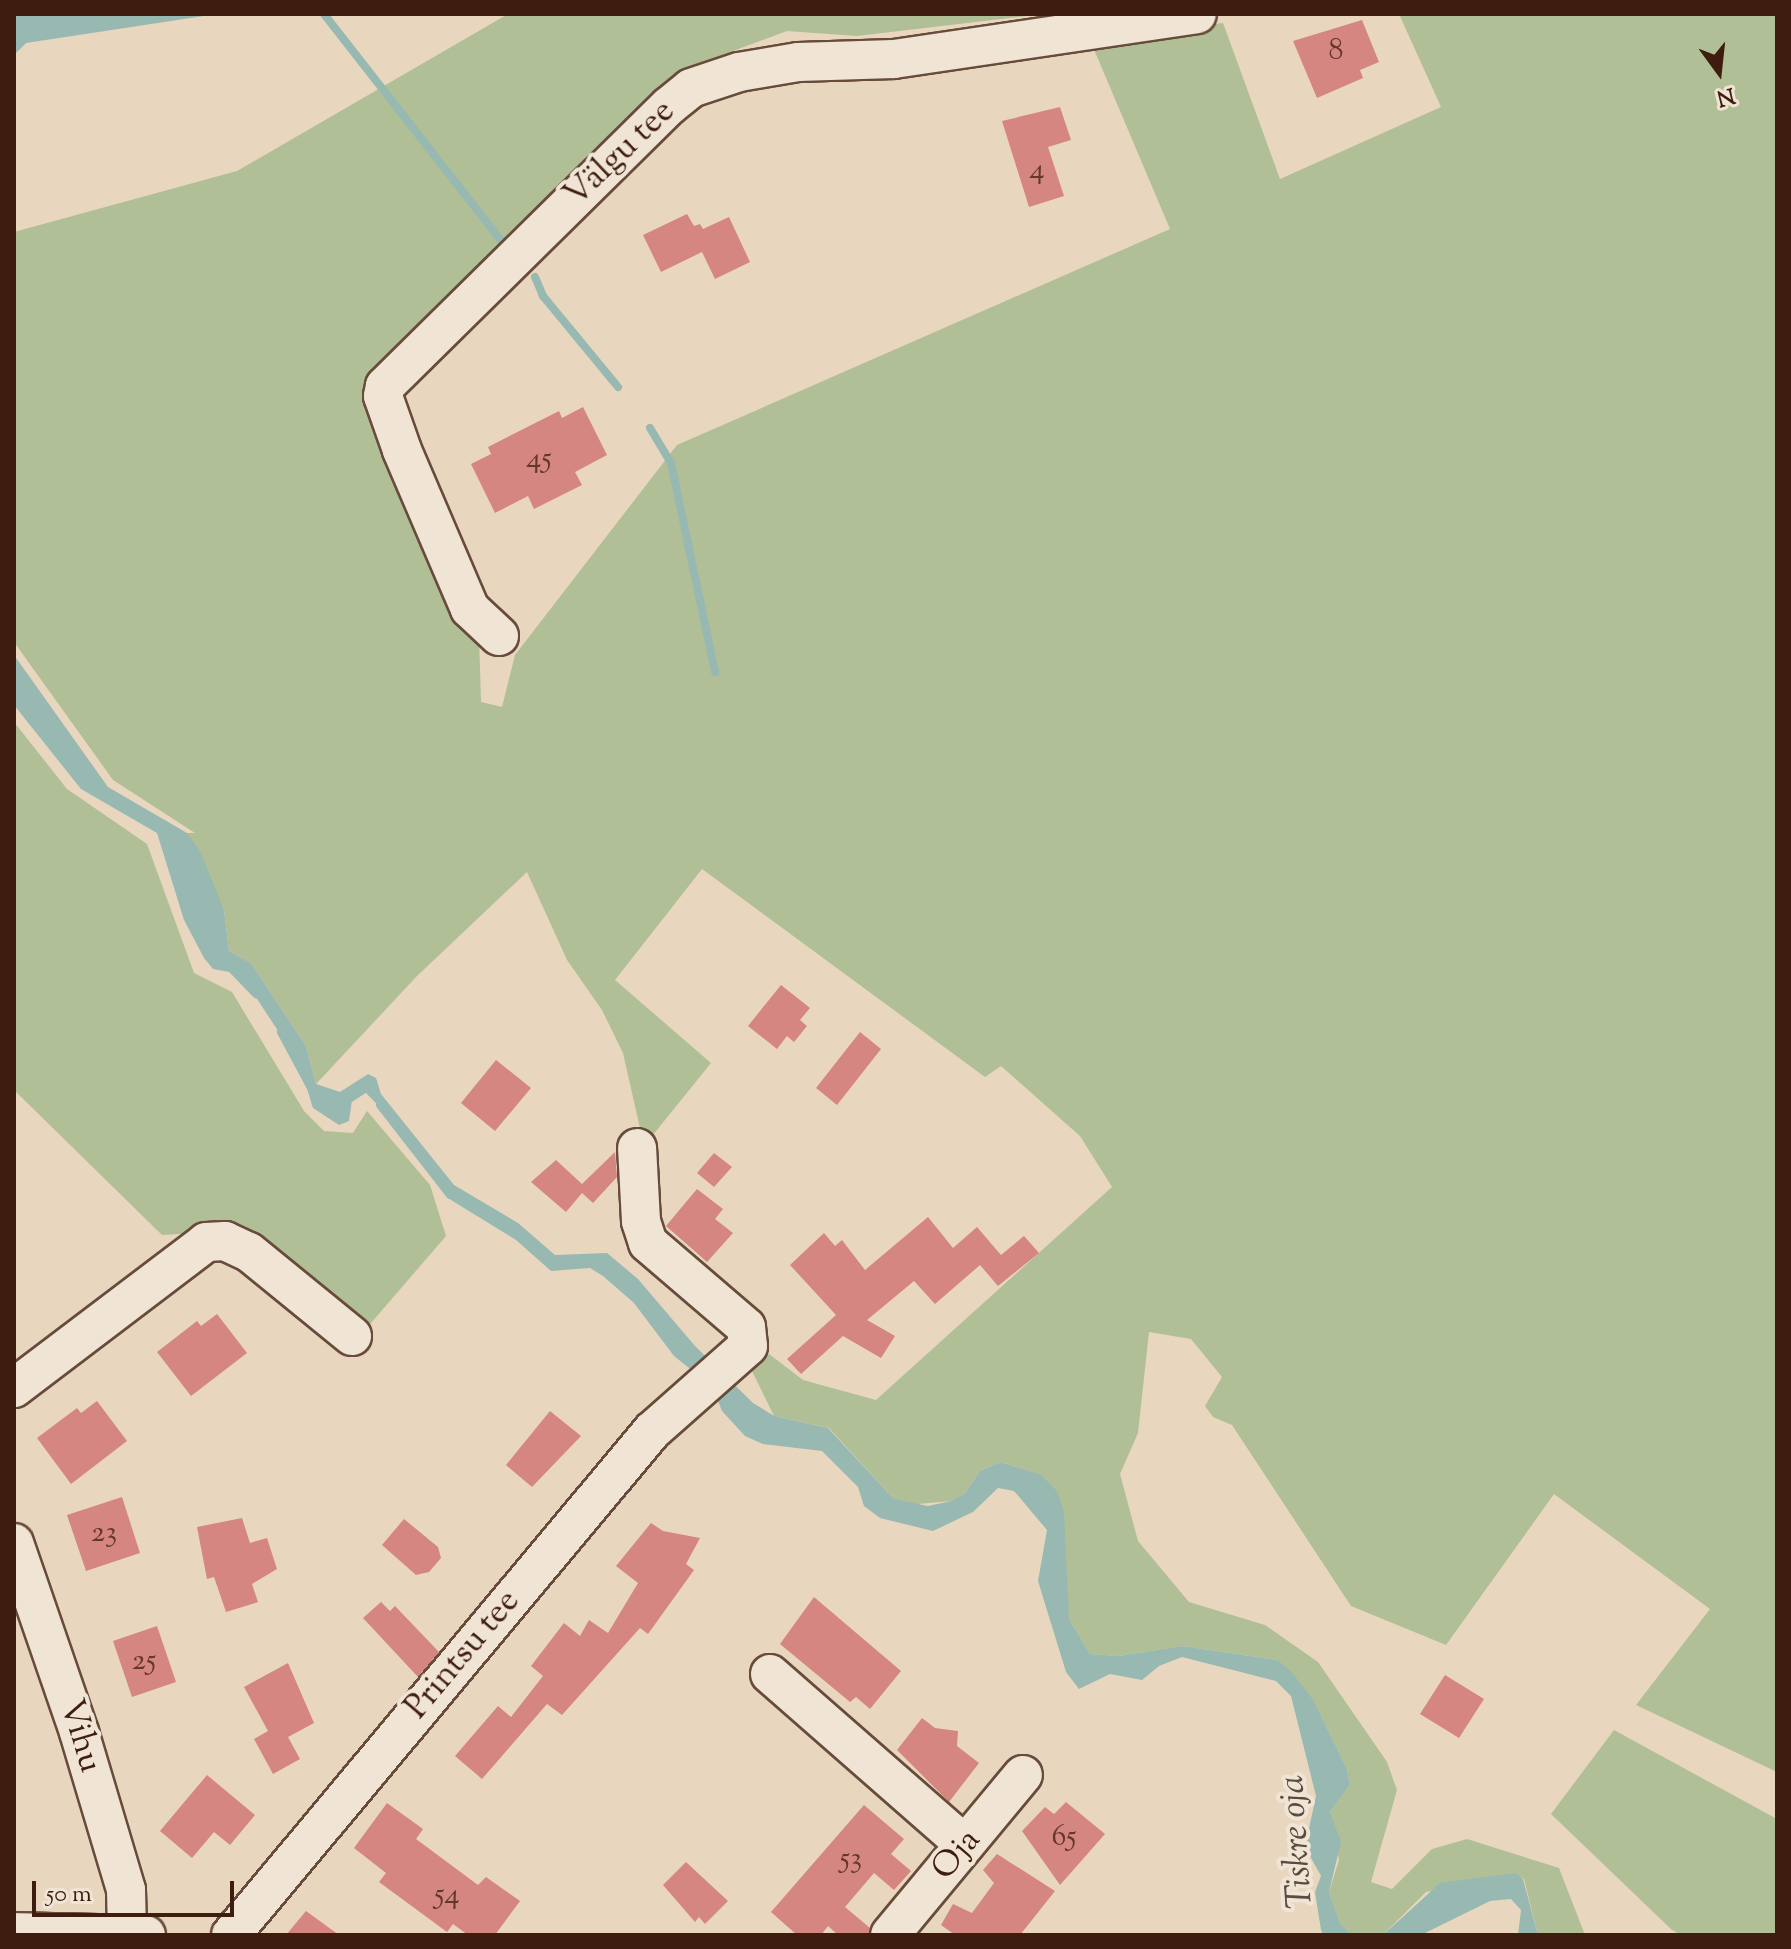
<!DOCTYPE html>
<html>
<head>
<meta charset="utf-8">
<style>
	body { margin:0 }
	#map { position:relative; width:1791px; height:1949px; overflow:hidden; background:#e8d6bf; font-family:"Sorts Mill Goudy",serif }
	div>[style] { position:absolute }
	.green>* { inset:0; background:#b0bf96 }
	.water>* { inset:0; background:#97b9b2 }
	.stream>* { height:8px; margin:-4px; padding:0 4px; transform-origin:4px; border-radius:4px; background:#97b9b2 }
	.building>* { inset:0; background:#d58680 }
	.roads { filter:drop-shadow(2px 0 #684b3b) drop-shadow(-2px 0 #684b3b) drop-shadow(0 2px #684b3b) drop-shadow(0 -2px #684b3b) }
	.minor>* { height:38px; margin:-19px; padding:0 19px; transform-origin:19px; border-radius:19px; background:#f0e4d5 }
	span { translate:-50% -50%; white-space:nowrap; text-align:center; line-height:1.15; -webkit-text-stroke:8px #f0e4d5; paint-order:stroke }
	.number-label { font-size:30px; color:#64372b }
	.number-label span { -webkit-text-stroke-width:0 }
	.street-label { font-size:34px; color:#3e1d0f }
	.water-label { font-size:36px; color:#594c40; font-style:italic }
	.frame { position:absolute; inset:0; border:16px solid #3e1d0f; pointer-events:none }
	.north { position:absolute; left:1679px; top:32px; width:80px; height:80px; -webkit-text-stroke:6px #f0e4d5; paint-order:stroke; rotate:165deg; font-size:22px; font-weight:700; line-height:32px; text-align:center; color:#3e1d0f }
	.north::after { content:''; display:block; margin:auto; width:28px; height:36px; background:#3e1d0f; clip-path:polygon(50% 0,100% 100%,50% 72%,0 100%) }
	.scale { position:absolute; left:32px; top:1881px; width:202px; height:36px; box-sizing:border-box; border:4px solid #3e1d0f; border-top:0; padding-left:10px; font-size:24px; line-height:28px; white-space:nowrap; color:#3e1d0f; -webkit-text-stroke:6px #f0e4d5; paint-order:stroke }
</style>
</head>
<body>
<div id="map">
	<div class="green">
		<div style="clip-path:polygon(508px 14px,1044px 14px,857px 36px,787px 31px,733px 51px,728px 64px,388px 368px,479px 637px,481px 702px,502px 707px,515px 655px,677px 445px,1170px 229px,1090px 40px,1223px 23px,1280px 179px,1441px 107px,1399px 14px,1777px 14px,1777px 1772px,1636px 1705px,1710px 1609px,1554px 1494px,1446px 1645px,1351px 1606px,1232px 1425px,1213px 1417px,1205px 1406px,1222px 1377px,1191px 1339px,1149px 1332px,1138px 1433px,1120px 1474px,1138px 1541px,1189px 1602px,1265px 1625px,1318px 1662px,1387px 1762px,1397px 1790px,1371px 1882px,1392px 1889px,1432px 1849px,1467px 1839px,1559px 1868px,1585px 1935px,1538px 1935px,1524px 1879px,1516px 1874px,1426px 1892px,1383px 1935px,1353px 1935px,1341px 1925px,1329px 1892px,1339px 1860px,1330px 1812px,1350px 1785px,1347px 1769px,1314px 1701px,1277px 1660px,1183px 1646px,1118px 1656px,1090px 1654px,1069px 1619px,1062px 1549px,1040px 1474px,1000px 1462px,980px 1471px,965px 1493px,951px 1501px,907px 1505px,894px 1499px,829px 1428px,774px 1416px,751px 1369px,769px 1354px,803px 1380px,876px 1400px,1112px 1187px,1080px 1136px,1001px 1066px,985px 1077px,702px 869px,615px 980px,711px 1063px,644px 1146px,623px 1053px,602px 1010px,567px 960px,527px 872px,417px 976px,316px 1084px,306px 1046px,251px 963px,229px 951px,224px 910px,187px 833px,195px 833px,113px 780px,14px 642px,14px 232px,237px 171px)"></div>
		<div style="clip-path:polygon(14px 722px,67px 789px,147px 844px,194px 973px,232px 992px,304px 1111px,324px 1131px,353px 1133px,367px 1111px,430px 1185px,446px 1236px,365px 1330px,231px 1231px,162px 1235px,14px 1090px)"></div>
		<div style="clip-path:polygon(1614px 1730px,1777px 1819px,1777px 1935px,1681px 1935px,1672px 1930px,1551px 1814px)"></div>
	</div>
	<div class="water">
		<div style="clip-path:polygon(14px 14px,217px 14px,26px 43px,14px 55px)"></div>
		<div style="clip-path:polygon(14px 655px,108px 787px,187px 833px,200px 851px,224px 910px,229px 951px,251px 963px,306px 1046px,316px 1084px,340px 1092px,368px 1074px,376px 1078px,381px 1094px,454px 1185px,518px 1223px,555px 1255px,607px 1253px,638px 1279px,695px 1346px,753px 1403px,774px 1416px,828px 1428px,894px 1499px,928px 1506px,951px 1501px,965px 1493px,980px 1471px,1000px 1462px,1040px 1474px,1057px 1491px,1064px 1512px,1069px 1619px,1090px 1654px,1118px 1656px,1183px 1646px,1277px 1660px,1291px 1671px,1314px 1701px,1347px 1769px,1350px 1785px,1330px 1812px,1341px 1842px,1329px 1892px,1341px 1925px,1353px 1935px,1323px 1935px,1321px 1930px,1315px 1892px,1321px 1876px,1305px 1847px,1316px 1796px,1291px 1696px,1276px 1681px,1182px 1657px,1159px 1666px,1142px 1680px,1110px 1674px,1079px 1689px,1066px 1672px,1038px 1581px,1047px 1530px,1014px 1491px,998px 1488px,973px 1512px,933px 1531px,880px 1518px,864px 1506px,858px 1487px,822px 1451px,763px 1444px,745px 1436px,722px 1411px,712px 1386px,674px 1356px,634px 1303px,603px 1276px,590px 1268px,551px 1271px,516px 1240px,451px 1200px,407px 1135px,365px 1092px,353px 1093px,349px 1121px,339px 1125px,313px 1108px,299px 1063px,246px 982px,235px 973px,213px 969px,204px 958px,184px 920px,157px 833px,81px 789px,14px 705px)"></div>
		<div style="clip-path:polygon(1516px 1873px,1523px 1879px,1538px 1935px,1518px 1935px,1521px 1910px,1511px 1899px,1490px 1901px,1421px 1935px,1383px 1935px,1440px 1883px)"></div>
	</div>
	<div class="stream">
		<div style="left:324px;top:14px;width:289px;rotate:52deg"></div>
		<div style="left:535px;top:277px;width:21px;rotate:67deg"></div>
		<div style="left:543px;top:296px;width:118px;rotate:50.5deg"></div>
		<div style="left:650px;top:428px;width:41px;rotate:59deg"></div>
		<div style="left:671px;top:463px;width:214px;rotate:78.1deg"></div>
		<div style="left:227px;top:964px;width:42px;rotate:46deg"></div>
		<div style="left:281px;top:1032px;width:66px;rotate:61.9deg"></div>
		<div style="left:343px;top:1103px;width:30px;rotate:-33deg"></div>
		<div style="left:380px;top:1105px;width:114px;rotate:52.1deg"></div>
	</div>
	<div class="building">
		<div style="clip-path:polygon(1362px 20px,1379px 62px,1360px 70px,1363px 78px,1317px 98px,1293px 41px)"></div>
		<div style="clip-path:polygon(1060px 107px,1071px 140px,1048px 147px,1064px 196px,1029px 207px,1002px 121px)"></div>
		<div style="clip-path:polygon(687px 214px,694px 226px,700px 224px,703px 229px,729px 217px,750px 262px,715px 279px,702px 252px,661px 272px,643px 235px)"></div>
		<div style="clip-path:polygon(583px 407px,607px 455px,575px 472px,582px 485px,534px 509px,528px 496px,495px 513px,471px 464px,491px 454px,488px 447px,559px 411px,562px 418px)"></div>
		<div style="clip-path:polygon(781px 985px,810px 1008px,800px 1020px,807px 1026px,794px 1042px,787px 1036px,777px 1049px,748px 1026px)"></div>
		<div style="clip-path:polygon(860px 1032px,881px 1049px,837px 1105px,816px 1088px)"></div>
		<div style="clip-path:polygon(496px 1060px,531px 1088px,495px 1131px,461px 1103px)"></div>
		<div style="clip-path:polygon(615px 1152px,617px 1177px,593px 1203px,582px 1193px,566px 1212px,531px 1182px,556px 1160px,582px 1184px)"></div>
		<div style="clip-path:polygon(714px 1153px,732px 1167px,714px 1187px,697px 1173px)"></div>
		<div style="clip-path:polygon(697px 1189px,723px 1209px,715px 1219px,733px 1233px,707px 1262px,666px 1226px)"></div>
		<div style="clip-path:polygon(928px 1217px,953px 1248px,977px 1227px,1001px 1255px,1024px 1236px,1039px 1253px,998px 1286px,980px 1265px,935px 1304px,914px 1281px,867px 1320px,895px 1336px,881px 1358px,843px 1336px,801px 1374px,787px 1359px,836px 1315px,790px 1265px,824px 1233px,835px 1246px,842px 1240px,865px 1270px)"></div>
		<div style="clip-path:polygon(217px 1314px,247px 1353px,191px 1396px,157px 1352px,197px 1321px,201px 1326px)"></div>
		<div style="clip-path:polygon(97px 1401px,127px 1441px,71px 1484px,37px 1438px,77px 1408px,81px 1413px)"></div>
		<div style="clip-path:polygon(550px 1411px,581px 1436px,532px 1487px,506px 1465px)"></div>
		<div style="clip-path:polygon(122px 1497px,140px 1553px,86px 1571px,67px 1515px)"></div>
		<div style="clip-path:polygon(242px 1518px,250px 1543px,267px 1538px,277px 1569px,252px 1584px,258px 1602px,226px 1612px,214px 1577px,207px 1579px,197px 1527px)"></div>
		<div style="clip-path:polygon(404px 1519px,438px 1547px,441px 1558px,429px 1572px,416px 1575px,382px 1545px)"></div>
		<div style="clip-path:polygon(651px 1523px,663px 1531px,700px 1538px,686px 1564px,694px 1570px,648px 1634px,640px 1628px,562px 1715px,547px 1704px,482px 1779px,455px 1756px,498px 1706px,511px 1717px,543px 1676px,531px 1666px,564px 1623px,580px 1636px,589px 1620px,608px 1633px,638px 1583px,616px 1566px)"></div>
		<div style="clip-path:polygon(814px 1597px,901px 1671px,870px 1709px,856px 1697px,850px 1702px,780px 1644px)"></div>
		<div style="clip-path:polygon(381px 1602px,390px 1611px,395px 1606px,439px 1652px,418px 1677px,363px 1618px)"></div>
		<div style="clip-path:polygon(157px 1626px,176px 1682px,132px 1697px,113px 1641px)"></div>
		<div style="clip-path:polygon(288px 1663px,314px 1723px,288px 1737px,300px 1759px,273px 1774px,254px 1739px,268px 1731px,244px 1687px)"></div>
		<div style="clip-path:polygon(1445px 1675px,1484px 1699px,1459px 1738px,1420px 1714px)"></div>
		<div style="clip-path:polygon(922px 1718px,935px 1728px,958px 1731px,957px 1746px,979px 1763px,949px 1802px,897px 1750px)"></div>
		<div style="clip-path:polygon(207px 1775px,255px 1815px,230px 1845px,214px 1832px,192px 1858px,160px 1831px)"></div>
		<div style="clip-path:polygon(1066px 1802px,1105px 1834px,1060px 1885px,1022px 1831px,1045px 1807px,1054px 1814px)"></div>
		<div style="clip-path:polygon(387px 1803px,423px 1829px,416px 1839px,478px 1885px,486px 1877px,520px 1901px,495px 1935px,468px 1935px,453px 1924px,447px 1932px,379px 1882px,386px 1873px,354px 1848px)"></div>
		<div style="clip-path:polygon(864px 1805px,904px 1839px,891px 1854px,911px 1871px,894px 1890px,874px 1873px,845px 1907px,870px 1928px,869px 1935px,838px 1935px,828px 1926px,821px 1935px,797px 1935px,771px 1912px)"></div>
		<div style="clip-path:polygon(997px 1854px,1055px 1891px,1020px 1935px,955px 1935px,941px 1925px,953px 1904px,972px 1913px,994px 1883px,983px 1870px)"></div>
		<div style="clip-path:polygon(686px 1862px,728px 1901px,705px 1924px,699px 1917px,695px 1922px,663px 1885px)"></div>
		<div style="clip-path:polygon(306px 1911px,339px 1935px,286px 1935px)"></div>
	</div>
	<div class="roads">
		<div class="minor">
			<div style="left:499px;top:636px;width:40px;rotate:-137deg"></div>
			<div style="left:470px;top:609px;width:173px;rotate:-113.2deg"></div>
			<div style="left:402px;top:450px;width:57px;rotate:-109.4deg"></div>
			<div style="left:383px;top:396px;width:10px;rotate:-79deg"></div>
			<div style="left:385px;top:386px;width:399px;rotate:-44.6deg"></div>
			<div style="left:669px;top:106px;width:28px;rotate:-39deg"></div>
			<div style="left:691px;top:88px;width:51px;rotate:-18.4deg"></div>
			<div style="left:739px;top:72px;width:60px;rotate:-9.6deg"></div>
			<div style="left:798px;top:62px;width:96px;rotate:-1.8deg"></div>
			<div style="left:894px;top:59px;width:306px;rotate:-8.4deg"></div>
			<div style="left:14px;top:1388px;width:241px;rotate:-37.2deg"></div>
			<div style="left:206px;top:1242px;width:19px;rotate:-3deg"></div>
			<div style="left:225px;top:1241px;width:26px;rotate:25deg"></div>
			<div style="left:249px;top:1252px;width:133px;rotate:39.2deg"></div>
			<div style="left:14px;top:1543px;width:200px;rotate:71deg"></div>
			<div style="left:79px;top:1732px;width:165px;rotate:73.4deg"></div>
			<div style="left:126px;top:1890px;width:42px;rotate:88.6deg"></div>
			<div style="left:770px;top:1674px;width:259px;rotate:41.2deg"></div>
			<div style="left:14px;top:1932px;width:132px;rotate:1.3deg"></div>
			<div style="left:231px;top:1935px;width:657px;rotate:-50.13deg"></div>
			<div style="left:652px;top:1431px;width:128px;rotate:-41.5deg"></div>
			<div style="left:748px;top:1346px;width:19px;rotate:-96deg"></div>
			<div style="left:746px;top:1327px;width:129px;rotate:-139.4deg"></div>
			<div style="left:648px;top:1243px;width:23px;rotate:-108deg"></div>
			<div style="left:641px;top:1221px;width:73px;rotate:-93.1deg"></div>
			<div style="left:890px;top:1935px;width:208px;rotate:-50.3deg"></div>
		</div>
	</div>
	<div class="number-label">
		<span style="left:1336px;top:52px">8</span>
		<span style="left:1037px;top:171px">4</span>
		<span style="left:539px;top:460px">45</span>
		<span style="left:104px;top:1534px">23</span>
		<span style="left:144px;top:1662px">25</span>
		<span style="left:1064px;top:1838px">65</span>
		<span style="left:851px;top:1860px">53</span>
		<span style="left:447px;top:1896px">54</span>
	</div>
	<div class="street-label">
		<span style="left:620px;top:154px;rotate:-44deg">Välgu tee</span>
		<span style="left:463px;top:1655px;rotate:-50deg">Printsu tee</span>
		<span style="left:80px;top:1736px;rotate:73deg">Vihu</span>
		<span style="left:957px;top:1855px;rotate:-50deg">Oja</span>
	</div>
	<div class="water-label">
		<span style="left:1298px;top:1842px;rotate:-94deg">Tiskre oja</span>
	</div>
	<div class="frame"></div>
	<div class="north">N</div>
	<div class="scale">50 m</div>
</div>
</body>
</html>
